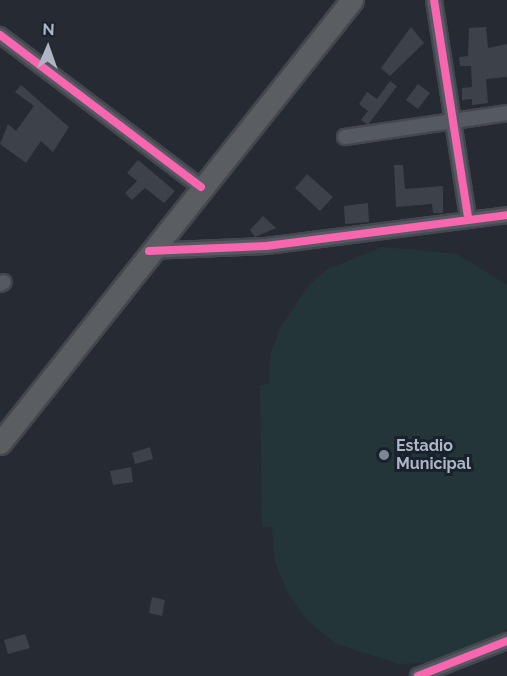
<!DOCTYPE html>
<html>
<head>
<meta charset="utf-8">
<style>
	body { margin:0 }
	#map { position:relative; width:507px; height:676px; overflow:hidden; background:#262b33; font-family:Raleway,sans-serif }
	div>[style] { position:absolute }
	.green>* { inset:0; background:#233539 }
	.building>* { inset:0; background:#3d424a }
	.roads { filter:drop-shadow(2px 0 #44474e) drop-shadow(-2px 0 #44474e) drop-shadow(0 2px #44474e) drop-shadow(0 -2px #44474e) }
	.minor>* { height:14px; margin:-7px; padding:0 7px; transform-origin:7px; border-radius:7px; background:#555962 }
	.highway>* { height:21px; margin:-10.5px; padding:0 10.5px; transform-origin:10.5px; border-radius:10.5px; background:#5a5d61 }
	.cycleway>* { height:8px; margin:-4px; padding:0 4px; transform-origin:4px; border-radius:4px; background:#f766af }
	.dots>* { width:16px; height:16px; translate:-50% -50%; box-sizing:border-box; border:3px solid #19212d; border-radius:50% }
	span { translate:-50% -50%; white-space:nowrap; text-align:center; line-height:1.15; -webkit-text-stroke:6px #19212d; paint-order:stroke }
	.poi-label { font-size:16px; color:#aeb6c6; font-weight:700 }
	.left { translate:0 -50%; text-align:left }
	.north { position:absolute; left:18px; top:18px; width:60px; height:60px; -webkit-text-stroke:4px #19212d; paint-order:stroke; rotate:2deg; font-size:16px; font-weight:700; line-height:24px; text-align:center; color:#aeb6c6 }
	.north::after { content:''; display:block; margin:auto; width:21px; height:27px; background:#aeb6c6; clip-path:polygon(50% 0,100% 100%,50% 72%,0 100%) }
</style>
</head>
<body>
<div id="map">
	<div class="green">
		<div style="clip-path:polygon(382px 247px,457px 254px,507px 285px,507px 628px,486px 645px,445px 662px,399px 664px,337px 644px,307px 620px,288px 593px,275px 561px,272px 526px,262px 527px,260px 385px,269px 384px,270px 355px,280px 328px,310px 284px,328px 269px)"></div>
	</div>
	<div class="building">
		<div style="clip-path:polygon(411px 27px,424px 43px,390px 76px,381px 68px)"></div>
		<div style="clip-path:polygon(486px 27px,488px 48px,507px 44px,507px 77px,486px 79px,488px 103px,472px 105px,472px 99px,462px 100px,462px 88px,472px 87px,471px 66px,460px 66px,459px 57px,468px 56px,469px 28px)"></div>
		<div style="clip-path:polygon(390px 81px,397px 86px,368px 125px,361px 120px,368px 111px,359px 104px,367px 92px,377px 99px)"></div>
		<div style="clip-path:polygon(418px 84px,430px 93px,418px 109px,406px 100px)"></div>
		<div style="clip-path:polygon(21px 85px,69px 127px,53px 152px,41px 141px,26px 163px,0 144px,8px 124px,16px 131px,34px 106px,15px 92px)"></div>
		<div style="clip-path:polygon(138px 160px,175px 191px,164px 203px,145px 188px,132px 200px,125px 193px,137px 181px,127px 173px)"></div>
		<div style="clip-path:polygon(394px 165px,403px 165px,405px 189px,443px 186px,443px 213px,433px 213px,432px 204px,396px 207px)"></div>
		<div style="clip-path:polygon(307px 174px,333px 197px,320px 211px,295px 188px)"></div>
		<div style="clip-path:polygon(368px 203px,369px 222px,345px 224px,344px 206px)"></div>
		<div style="clip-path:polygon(263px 216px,276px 228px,255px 237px,250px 230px)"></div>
		<div style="clip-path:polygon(150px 447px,153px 459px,135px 464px,132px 453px)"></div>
		<div style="clip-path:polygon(131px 467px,133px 482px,113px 485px,110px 471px)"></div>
		<div style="clip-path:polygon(152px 597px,165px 600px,162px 616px,149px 613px)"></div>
		<div style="clip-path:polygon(25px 634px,30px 648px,8px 654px,4px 640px)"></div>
	</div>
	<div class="roads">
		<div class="minor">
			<div style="left:434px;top:0;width:221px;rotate:81.1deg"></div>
			<div style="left:0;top:35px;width:252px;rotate:37.1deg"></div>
			<div style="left:345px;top:137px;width:164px;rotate:-8.4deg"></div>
			<div style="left:149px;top:251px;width:117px;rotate:-2.4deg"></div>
			<div style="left:266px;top:246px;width:243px;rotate:-7.3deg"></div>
			<div style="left:0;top:284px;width:4px;rotate:-27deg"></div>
			<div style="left:418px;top:676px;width:96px;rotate:-21.5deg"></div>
		</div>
		<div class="highway">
			<div style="left:0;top:443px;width:566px;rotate:-51.53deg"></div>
		</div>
	</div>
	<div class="cycleway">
		<div style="left:434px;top:0;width:221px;rotate:81.1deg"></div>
		<div style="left:0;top:35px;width:252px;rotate:37.1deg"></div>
		<div style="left:149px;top:251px;width:117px;rotate:-2.4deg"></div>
		<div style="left:266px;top:246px;width:243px;rotate:-7.3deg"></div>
		<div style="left:418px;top:676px;width:96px;rotate:-21.5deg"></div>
	</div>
	<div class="dots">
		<div style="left:384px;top:455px;background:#7e8593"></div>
	</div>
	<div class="poi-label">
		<span class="left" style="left:396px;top:455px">Estadio<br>Municipal</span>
	</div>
	<div class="north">N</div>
</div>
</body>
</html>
